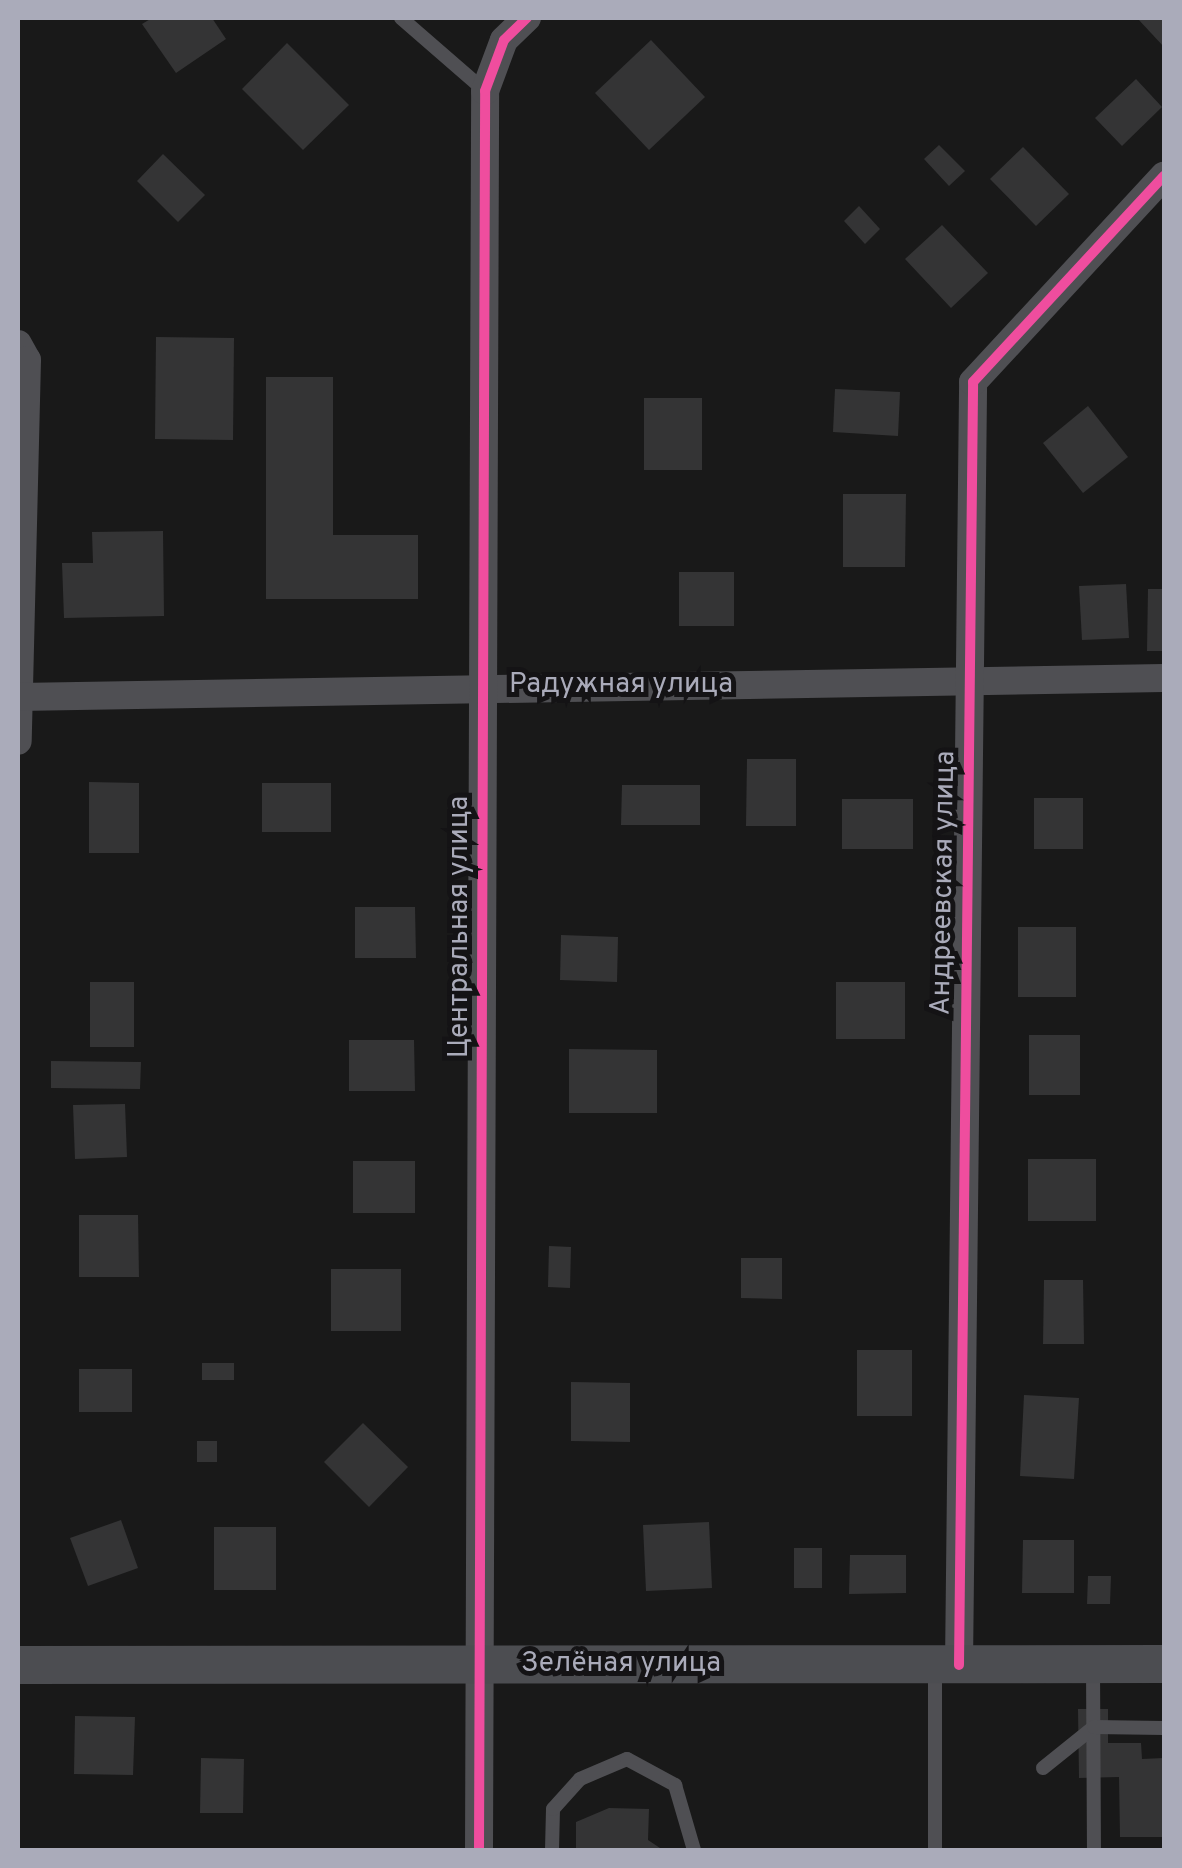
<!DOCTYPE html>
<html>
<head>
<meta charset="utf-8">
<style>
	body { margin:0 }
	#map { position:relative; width:1182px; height:1868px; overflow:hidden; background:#191919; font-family:Overpass,sans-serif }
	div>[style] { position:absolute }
	.building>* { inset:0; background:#343435 }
	.lane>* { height:14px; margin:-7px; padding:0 7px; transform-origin:7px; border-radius:7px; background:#4f4f53 }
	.street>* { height:28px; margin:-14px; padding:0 14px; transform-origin:14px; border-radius:14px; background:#4f4f53 }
	.secondary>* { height:38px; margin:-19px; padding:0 19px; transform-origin:19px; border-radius:19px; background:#4c4d51 }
	.cycleway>* { height:10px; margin:-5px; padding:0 5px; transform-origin:5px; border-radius:5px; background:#ef4d9e }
	span { translate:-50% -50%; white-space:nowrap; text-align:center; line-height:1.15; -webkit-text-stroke:10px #141315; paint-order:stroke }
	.street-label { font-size:28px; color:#aaabba }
	.frame { position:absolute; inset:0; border:20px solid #aaabba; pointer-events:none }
</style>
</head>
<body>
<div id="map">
	<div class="building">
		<div style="clip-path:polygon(152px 18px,212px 18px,226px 39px,176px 73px,142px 24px)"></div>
		<div style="clip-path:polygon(1140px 18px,1164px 18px,1164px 47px,1138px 19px)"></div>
		<div style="clip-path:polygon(651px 40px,705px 97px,649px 150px,595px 93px)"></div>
		<div style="clip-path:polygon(287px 43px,349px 105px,303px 150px,242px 89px)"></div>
		<div style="clip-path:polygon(1136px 79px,1162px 107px,1122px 146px,1095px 118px)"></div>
		<div style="clip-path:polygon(939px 145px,965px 171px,949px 186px,924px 159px)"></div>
		<div style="clip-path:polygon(1023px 147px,1069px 194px,1036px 226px,990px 179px)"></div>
		<div style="clip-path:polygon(163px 154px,205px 195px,178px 222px,137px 181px)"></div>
		<div style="clip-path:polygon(859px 206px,880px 229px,865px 244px,844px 221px)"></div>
		<div style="clip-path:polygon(942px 225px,988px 273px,951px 308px,905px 259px)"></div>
		<div style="clip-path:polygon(156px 337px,234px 338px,233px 440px,155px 439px)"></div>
		<div style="clip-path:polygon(266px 377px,333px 377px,333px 535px,418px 535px,418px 599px,266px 599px)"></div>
		<div style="clip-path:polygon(835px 389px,900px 392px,898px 436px,833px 432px)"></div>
		<div style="clip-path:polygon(644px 398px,702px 398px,702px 470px,644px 470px)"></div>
		<div style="clip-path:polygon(1088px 406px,1128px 457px,1083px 493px,1043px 443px)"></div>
		<div style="clip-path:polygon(843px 494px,906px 494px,905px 567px,843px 567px)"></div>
		<div style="clip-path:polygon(163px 531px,164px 616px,64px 618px,62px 563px,93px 563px,92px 532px)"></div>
		<div style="clip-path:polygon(679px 572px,734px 572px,734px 626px,679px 626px)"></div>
		<div style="clip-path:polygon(1126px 584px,1129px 638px,1082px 640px,1079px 586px)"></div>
		<div style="clip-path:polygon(1148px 589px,1164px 589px,1164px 651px,1147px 651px)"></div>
		<div style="clip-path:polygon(747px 759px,796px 759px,796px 826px,746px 826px)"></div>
		<div style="clip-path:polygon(89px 782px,139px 783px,139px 853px,89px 853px)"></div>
		<div style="clip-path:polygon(262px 783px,331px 783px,331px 832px,262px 832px)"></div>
		<div style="clip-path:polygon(622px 785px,700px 785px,700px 825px,621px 825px)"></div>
		<div style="clip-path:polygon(1034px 798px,1083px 798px,1083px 849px,1034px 849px)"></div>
		<div style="clip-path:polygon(842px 799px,913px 799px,913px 849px,842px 849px)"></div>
		<div style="clip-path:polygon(355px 907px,415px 907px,416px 958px,355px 958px)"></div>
		<div style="clip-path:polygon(1018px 927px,1076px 927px,1076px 997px,1018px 997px)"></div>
		<div style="clip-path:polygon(561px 935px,618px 937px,617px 982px,560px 980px)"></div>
		<div style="clip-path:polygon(90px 982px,134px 982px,134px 1047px,90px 1047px)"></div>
		<div style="clip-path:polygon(836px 982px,905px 982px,905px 1039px,836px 1039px)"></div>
		<div style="clip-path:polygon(1029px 1035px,1080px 1035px,1080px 1095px,1029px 1095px)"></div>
		<div style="clip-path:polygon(349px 1040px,414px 1040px,415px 1091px,349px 1091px)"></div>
		<div style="clip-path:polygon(569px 1049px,657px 1050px,657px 1113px,569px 1113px)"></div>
		<div style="clip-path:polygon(51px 1061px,141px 1062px,140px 1089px,51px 1088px)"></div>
		<div style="clip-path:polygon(125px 1104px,127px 1157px,75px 1159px,73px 1105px)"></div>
		<div style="clip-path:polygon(1028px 1159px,1096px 1159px,1096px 1221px,1028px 1221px)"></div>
		<div style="clip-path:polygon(353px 1161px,415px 1161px,415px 1213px,353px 1213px)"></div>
		<div style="clip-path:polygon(79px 1215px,138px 1215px,139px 1277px,79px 1277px)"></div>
		<div style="clip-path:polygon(549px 1246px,571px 1247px,570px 1288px,548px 1287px)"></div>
		<div style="clip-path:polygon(741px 1258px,782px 1258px,782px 1299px,741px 1298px)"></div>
		<div style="clip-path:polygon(331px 1269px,401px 1269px,401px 1331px,331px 1331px)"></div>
		<div style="clip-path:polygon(1044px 1280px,1083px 1280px,1084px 1344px,1043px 1344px)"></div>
		<div style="clip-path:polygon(857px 1350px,912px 1350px,912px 1416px,857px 1416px)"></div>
		<div style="clip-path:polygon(202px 1363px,234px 1363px,234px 1380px,202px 1380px)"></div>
		<div style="clip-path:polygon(79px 1369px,132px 1369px,132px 1412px,79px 1412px)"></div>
		<div style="clip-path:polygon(571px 1382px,630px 1383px,630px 1442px,571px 1441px)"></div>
		<div style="clip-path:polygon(1024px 1395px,1079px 1398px,1074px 1479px,1020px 1476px)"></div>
		<div style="clip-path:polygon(363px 1423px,408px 1467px,369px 1507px,324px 1462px)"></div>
		<div style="clip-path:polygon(197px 1441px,217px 1441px,217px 1462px,197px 1462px)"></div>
		<div style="clip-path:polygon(121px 1520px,138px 1568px,88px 1586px,70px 1538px)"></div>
		<div style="clip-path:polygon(709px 1522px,712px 1588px,646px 1591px,643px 1525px)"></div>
		<div style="clip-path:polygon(214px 1527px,276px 1527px,276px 1590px,214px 1590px)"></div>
		<div style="clip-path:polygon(1023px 1540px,1074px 1540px,1074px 1593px,1022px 1593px)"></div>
		<div style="clip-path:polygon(794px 1548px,822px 1548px,822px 1588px,794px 1588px)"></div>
		<div style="clip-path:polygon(850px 1555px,906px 1555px,906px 1593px,849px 1594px)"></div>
		<div style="clip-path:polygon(1088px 1576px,1111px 1576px,1110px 1604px,1087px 1604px)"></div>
		<div style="clip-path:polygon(1078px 1709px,1108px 1709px,1108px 1743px,1141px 1743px,1142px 1759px,1164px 1758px,1164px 1837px,1120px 1837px,1119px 1777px,1079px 1778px)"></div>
		<div style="clip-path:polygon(75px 1716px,135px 1717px,133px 1775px,74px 1774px)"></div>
		<div style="clip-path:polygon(201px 1758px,244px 1759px,243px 1813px,200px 1813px)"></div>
		<div style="clip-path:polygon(609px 1808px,649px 1809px,648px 1840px,663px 1850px,576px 1850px,576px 1822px)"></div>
	</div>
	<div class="lane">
		<div style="left:401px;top:18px;width:111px;rotate:41deg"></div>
		<div style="left:1093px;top:1666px;width:184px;rotate:89.7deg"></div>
		<div style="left:1043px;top:1768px;width:65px;rotate:-38.8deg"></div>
		<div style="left:1094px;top:1727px;width:70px;rotate:0.8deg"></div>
		<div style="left:552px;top:1850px;width:41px;rotate:-88.6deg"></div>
		<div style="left:553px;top:1809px;width:40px;rotate:-48deg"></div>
		<div style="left:580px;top:1779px;width:51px;rotate:-23.1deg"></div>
		<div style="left:627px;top:1759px;width:55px;rotate:28.4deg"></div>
		<div style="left:675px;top:1785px;width:68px;rotate:73.7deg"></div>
		<div style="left:935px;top:1850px;width:184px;rotate:-90deg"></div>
	</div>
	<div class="street">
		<div style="left:18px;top:344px;width:18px;rotate:61deg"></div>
		<div style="left:27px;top:360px;width:381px;rotate:91.4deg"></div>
		<div style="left:18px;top:697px;width:1146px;rotate:-0.95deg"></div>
		<div style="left:959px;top:1665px;width:1283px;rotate:-89.37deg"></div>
		<div style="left:973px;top:382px;width:281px;rotate:-47.2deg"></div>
		<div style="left:479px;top:1850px;width:1759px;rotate:-89.8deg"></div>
		<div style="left:485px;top:91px;width:54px;rotate:-69.6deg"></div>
		<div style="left:504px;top:40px;width:32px;rotate:-44deg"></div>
	</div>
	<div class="secondary">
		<div style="left:18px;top:1665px;width:1146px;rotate:-0.05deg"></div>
	</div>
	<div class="cycleway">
		<div style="left:959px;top:1665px;width:1283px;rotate:-89.37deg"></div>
		<div style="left:973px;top:382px;width:281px;rotate:-47.2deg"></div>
		<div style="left:479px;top:1850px;width:1759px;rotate:-89.8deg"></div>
		<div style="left:485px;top:91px;width:54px;rotate:-69.6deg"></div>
		<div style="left:504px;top:40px;width:32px;rotate:-44deg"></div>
	</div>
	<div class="street-label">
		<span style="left:621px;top:685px">Радужная улица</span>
		<span style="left:944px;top:883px;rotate:-89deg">Андреевская улица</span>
		<span style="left:460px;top:927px;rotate:-90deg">Центральная улица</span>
		<span style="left:621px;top:1664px">Зелёная улица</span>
	</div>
	<div class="frame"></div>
</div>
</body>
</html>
